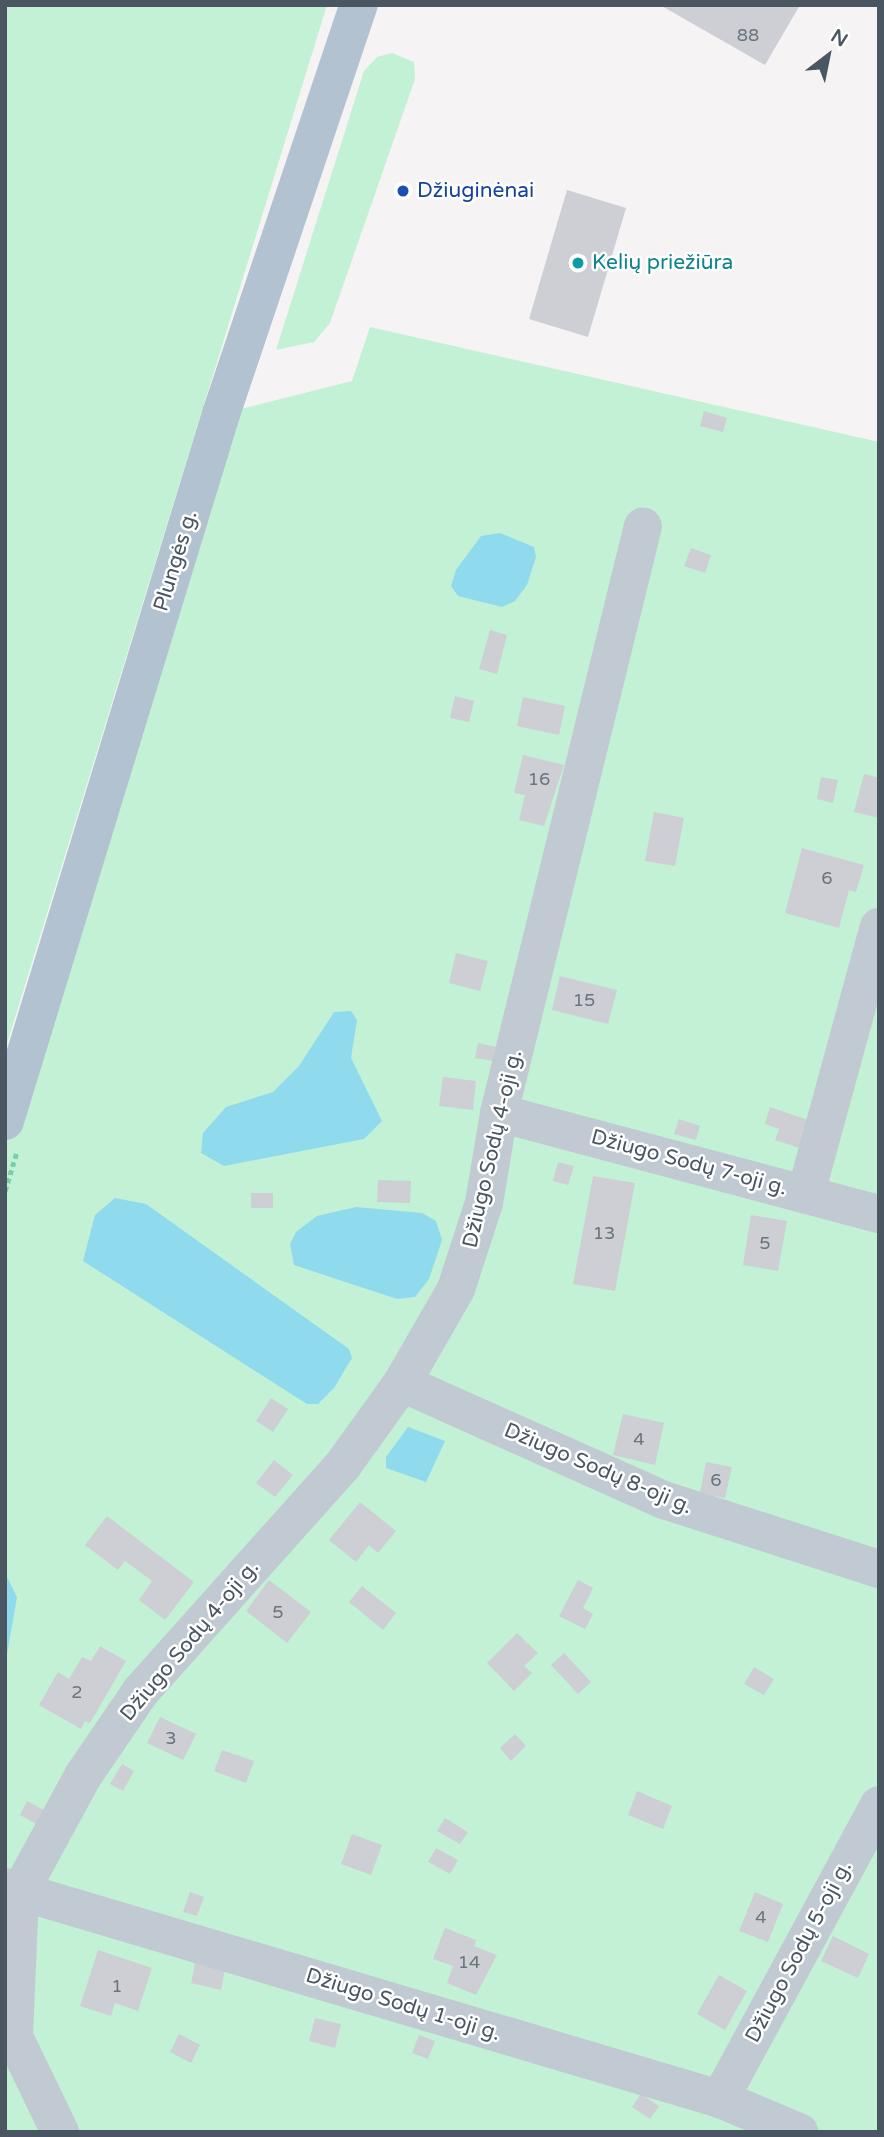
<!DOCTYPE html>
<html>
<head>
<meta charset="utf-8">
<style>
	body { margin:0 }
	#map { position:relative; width:884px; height:2137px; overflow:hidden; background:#f5f3f3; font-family:"Varela Round",sans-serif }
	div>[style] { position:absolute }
	.green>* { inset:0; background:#c3f1d5 }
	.water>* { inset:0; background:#90daee }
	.building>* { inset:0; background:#cdcfd5 }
	.path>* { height:4.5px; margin-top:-2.25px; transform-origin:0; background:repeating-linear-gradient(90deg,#7ad0a6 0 5px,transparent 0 8.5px) }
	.minor>* { height:38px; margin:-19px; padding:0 19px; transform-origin:19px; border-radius:19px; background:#c1cad2 }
	.major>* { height:38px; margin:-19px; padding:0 19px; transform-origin:19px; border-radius:19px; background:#b3c2d1 }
	.dots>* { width:19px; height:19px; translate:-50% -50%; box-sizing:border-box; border:4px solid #fff; border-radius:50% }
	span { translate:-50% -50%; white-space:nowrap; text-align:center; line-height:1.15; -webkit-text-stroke:5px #fff; paint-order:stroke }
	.number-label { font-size:18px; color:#6b747e }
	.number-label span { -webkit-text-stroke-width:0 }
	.transit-label { font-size:21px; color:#164399 }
	.left { translate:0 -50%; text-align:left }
	.culture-label { font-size:21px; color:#0d838f }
	.street-label { font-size:21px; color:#4a5661 }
	.frame { position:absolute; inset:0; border:7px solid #4a5661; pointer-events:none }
	.north { position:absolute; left:793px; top:21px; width:70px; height:70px; -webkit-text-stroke:5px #fff; paint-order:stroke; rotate:32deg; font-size:19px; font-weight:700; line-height:28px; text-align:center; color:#4a5661 }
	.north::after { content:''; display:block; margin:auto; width:24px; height:32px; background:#4a5661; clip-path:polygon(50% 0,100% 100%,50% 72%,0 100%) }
</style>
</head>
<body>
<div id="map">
	<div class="green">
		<div style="clip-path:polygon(5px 5px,327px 5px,5px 1050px)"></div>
		<div style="clip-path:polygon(392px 53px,414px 62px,415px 79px,330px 323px,314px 342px,276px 350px,364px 71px,377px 57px)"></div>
		<div style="clip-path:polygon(370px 327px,879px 442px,879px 2132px,5px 2132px,5px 1121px,221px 414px,352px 381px)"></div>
	</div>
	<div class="water">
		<div style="clip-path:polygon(500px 533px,534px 547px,536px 557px,527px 585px,515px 601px,502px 607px,458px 596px,451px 586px,456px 570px,481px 536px)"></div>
		<div style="clip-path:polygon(351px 1011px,357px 1020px,351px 1058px,382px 1121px,364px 1139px,224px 1166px,201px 1153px,203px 1133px,226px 1107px,273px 1092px,299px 1066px,334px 1012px)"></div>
		<div style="clip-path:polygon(115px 1198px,146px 1204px,349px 1349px,352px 1358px,334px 1388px,318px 1404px,307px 1404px,83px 1261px,95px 1215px)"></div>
		<div style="clip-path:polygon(356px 1207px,422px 1213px,436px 1221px,442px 1240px,429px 1279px,415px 1297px,397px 1299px,294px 1265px,290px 1244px,296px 1232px,317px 1216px)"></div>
		<div style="clip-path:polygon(408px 1427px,445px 1441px,426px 1482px,386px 1468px,386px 1457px)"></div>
		<div style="clip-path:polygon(5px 1573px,17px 1597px,5px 1666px)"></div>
	</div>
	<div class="building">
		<div style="clip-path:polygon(660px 5px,800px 5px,765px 65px)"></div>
		<div style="clip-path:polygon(567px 190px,626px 208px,588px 337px,529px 319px)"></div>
		<div style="clip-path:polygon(704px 411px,727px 418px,723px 432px,700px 426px)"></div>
		<div style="clip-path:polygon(691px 548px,711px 555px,705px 573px,684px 566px)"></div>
		<div style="clip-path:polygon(490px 630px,507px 635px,497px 674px,479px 669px)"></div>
		<div style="clip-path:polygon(455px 696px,474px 701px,469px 722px,450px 718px)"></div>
		<div style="clip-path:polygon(523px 697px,565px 706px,559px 735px,517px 726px)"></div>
		<div style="clip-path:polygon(523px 755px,564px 765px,544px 826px,519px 820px,525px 795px,514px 793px)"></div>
		<div style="clip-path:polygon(864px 774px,879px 778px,879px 818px,854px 812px)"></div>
		<div style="clip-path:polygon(821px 777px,838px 780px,833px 803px,817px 799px)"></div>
		<div style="clip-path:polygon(654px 812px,684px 818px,675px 866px,645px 861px)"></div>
		<div style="clip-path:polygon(802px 848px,864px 865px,856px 892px,849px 890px,839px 928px,785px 913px)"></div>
		<div style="clip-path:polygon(456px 953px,488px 961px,480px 991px,449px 983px)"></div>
		<div style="clip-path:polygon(560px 976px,617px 990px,608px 1024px,552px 1010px)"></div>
		<div style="clip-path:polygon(478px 1043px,496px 1047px,493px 1061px,475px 1058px)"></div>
		<div style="clip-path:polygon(443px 1077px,476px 1081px,473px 1110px,439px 1106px)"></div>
		<div style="clip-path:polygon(770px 1107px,808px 1120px,799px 1148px,775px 1140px,779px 1129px,765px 1124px)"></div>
		<div style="clip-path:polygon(679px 1119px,700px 1126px,696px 1140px,674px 1134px)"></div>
		<div style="clip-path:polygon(558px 1162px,574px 1166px,568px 1185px,553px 1181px)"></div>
		<div style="clip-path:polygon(593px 1176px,635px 1183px,615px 1291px,573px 1284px)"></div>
		<div style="clip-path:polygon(378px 1180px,411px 1181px,410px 1203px,377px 1202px)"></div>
		<div style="clip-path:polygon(251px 1193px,273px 1193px,273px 1208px,251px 1208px)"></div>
		<div style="clip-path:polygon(751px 1215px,787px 1221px,778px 1271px,743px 1265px)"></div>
		<div style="clip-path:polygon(271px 1398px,288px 1409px,273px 1432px,256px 1421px)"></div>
		<div style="clip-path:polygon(623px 1414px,664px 1423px,655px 1465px,613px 1455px)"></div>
		<div style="clip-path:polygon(274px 1460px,293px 1475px,275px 1497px,256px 1483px)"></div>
		<div style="clip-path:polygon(706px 1462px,732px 1467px,725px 1498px,700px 1493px)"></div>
		<div style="clip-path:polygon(360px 1502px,396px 1531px,378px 1553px,369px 1545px,356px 1562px,329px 1540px)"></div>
		<div style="clip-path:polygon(107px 1516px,194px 1582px,165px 1620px,139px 1600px,152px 1581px,125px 1561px,118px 1570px,85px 1545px)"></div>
		<div style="clip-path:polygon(269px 1580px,311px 1612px,287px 1643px,246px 1611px)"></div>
		<div style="clip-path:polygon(578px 1580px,593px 1588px,583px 1608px,593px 1614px,585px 1629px,559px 1616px)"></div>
		<div style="clip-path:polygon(362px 1586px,396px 1613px,383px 1630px,349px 1602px)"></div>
		<div style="clip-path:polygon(517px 1633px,538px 1653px,524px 1666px,532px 1673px,514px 1691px,487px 1663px)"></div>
		<div style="clip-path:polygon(100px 1646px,126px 1661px,90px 1723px,85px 1721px,81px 1729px,39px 1705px,58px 1672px,69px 1679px,82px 1657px,91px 1661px)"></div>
		<div style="clip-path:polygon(564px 1653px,591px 1682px,578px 1694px,551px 1665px)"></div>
		<div style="clip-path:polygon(754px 1667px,774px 1679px,764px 1695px,744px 1684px)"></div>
		<div style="clip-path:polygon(160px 1717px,196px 1734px,183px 1760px,147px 1743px)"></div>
		<div style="clip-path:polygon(515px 1734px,526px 1746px,511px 1761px,500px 1748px)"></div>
		<div style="clip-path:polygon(222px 1750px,254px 1761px,246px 1783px,214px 1771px)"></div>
		<div style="clip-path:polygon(122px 1764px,134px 1771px,123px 1791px,110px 1784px)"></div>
		<div style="clip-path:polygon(637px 1791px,672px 1806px,663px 1829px,628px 1815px)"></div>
		<div style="clip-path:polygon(27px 1801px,46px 1811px,38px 1825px,20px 1815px)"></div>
		<div style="clip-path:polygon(445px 1818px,468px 1832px,460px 1844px,437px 1831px)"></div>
		<div style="clip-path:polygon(352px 1834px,382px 1845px,371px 1875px,341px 1864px)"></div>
		<div style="clip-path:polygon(436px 1848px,458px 1860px,450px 1874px,428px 1862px)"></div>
		<div style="clip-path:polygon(190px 1892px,204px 1897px,197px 1916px,183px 1912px)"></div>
		<div style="clip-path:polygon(755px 1892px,783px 1904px,768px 1942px,739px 1931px)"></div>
		<div style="clip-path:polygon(445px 1928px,476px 1940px,474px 1946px,497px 1955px,476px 1995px,447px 1983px,453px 1966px,433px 1959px)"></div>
		<div style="clip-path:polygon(833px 1936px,869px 1954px,858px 1978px,821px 1961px)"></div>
		<div style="clip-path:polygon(98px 1950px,152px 1968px,138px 2011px,115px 2003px,111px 2016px,80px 2006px)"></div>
		<div style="clip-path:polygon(195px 1963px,225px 1970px,221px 1990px,191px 1983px)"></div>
		<div style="clip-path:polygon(719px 1975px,747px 1991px,725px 2030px,697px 2014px)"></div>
		<div style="clip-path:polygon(315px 2018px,341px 2024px,335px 2048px,309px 2041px)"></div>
		<div style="clip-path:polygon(179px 2034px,200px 2045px,191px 2063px,170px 2052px)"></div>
		<div style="clip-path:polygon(419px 2035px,435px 2041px,428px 2059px,412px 2053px)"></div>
		<div style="clip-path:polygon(641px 2094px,659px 2106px,650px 2119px,632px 2107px)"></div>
	</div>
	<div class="path">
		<div style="left:5px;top:1191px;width:42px;rotate:-73.3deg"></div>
	</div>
	<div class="minor">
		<div style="left:499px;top:1113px;width:393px;rotate:14.9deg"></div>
		<div style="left:806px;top:1193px;width:276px;rotate:-74.7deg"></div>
		<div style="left:402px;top:1383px;width:287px;rotate:24.1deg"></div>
		<div style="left:664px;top:1500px;width:226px;rotate:17.8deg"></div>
		<div style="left:5px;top:1887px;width:746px;rotate:16.52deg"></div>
		<div style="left:720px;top:2099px;width:86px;rotate:22.7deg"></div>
		<div style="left:720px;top:2099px;width:334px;rotate:-61.6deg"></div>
		<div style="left:60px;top:2132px;width:106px;rotate:-115.8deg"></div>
		<div style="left:14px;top:2037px;width:145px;rotate:-87.6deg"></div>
		<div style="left:20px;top:1892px;width:132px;rotate:-61.5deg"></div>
		<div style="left:83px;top:1776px;width:103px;rotate:-55.7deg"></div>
		<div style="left:141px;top:1691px;width:303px;rotate:-48.2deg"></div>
		<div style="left:343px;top:1465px;width:101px;rotate:-54.3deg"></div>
		<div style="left:402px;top:1383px;width:108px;rotate:-60.1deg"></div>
		<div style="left:456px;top:1289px;width:90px;rotate:-72deg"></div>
		<div style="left:484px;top:1203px;width:91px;rotate:-80.5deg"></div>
		<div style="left:499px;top:1113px;width:604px;rotate:-76.22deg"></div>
	</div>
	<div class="major">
		<div style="left:5px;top:1121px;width:739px;rotate:-73.01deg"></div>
		<div style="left:221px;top:414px;width:432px;rotate:-71.4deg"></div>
	</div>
	<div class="dots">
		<div style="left:403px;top:191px;background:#1a4fb4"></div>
		<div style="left:578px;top:263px;background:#0f9aa8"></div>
	</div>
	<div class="number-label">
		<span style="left:748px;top:35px">88</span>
		<span style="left:539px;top:779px">16</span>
		<span style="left:827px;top:878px">6</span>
		<span style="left:584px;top:1000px">15</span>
		<span style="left:604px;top:1233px">13</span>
		<span style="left:765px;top:1243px">5</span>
		<span style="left:639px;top:1439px">4</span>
		<span style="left:716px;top:1480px">6</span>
		<span style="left:278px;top:1612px">5</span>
		<span style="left:77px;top:1692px">2</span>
		<span style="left:171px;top:1738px">3</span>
		<span style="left:761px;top:1917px">4</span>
		<span style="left:469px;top:1962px">14</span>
		<span style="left:117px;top:1986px">1</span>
	</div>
	<div class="transit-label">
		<span class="left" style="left:417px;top:191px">Džiuginėnai</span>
	</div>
	<div class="culture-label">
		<span class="left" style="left:592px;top:263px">Kelių priežiūra</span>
	</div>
	<div class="street-label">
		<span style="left:176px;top:561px;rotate:-73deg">Plungės g.</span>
		<span style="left:493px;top:1149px;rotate:-77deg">Džiugo Sodų 4-oji g.</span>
		<span style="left:689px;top:1163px;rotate:15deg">Džiugo Sodų 7-oji g.</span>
		<span style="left:598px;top:1469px;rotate:23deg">Džiugo Sodų 8-oji g.</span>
		<span style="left:190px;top:1641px;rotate:-50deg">Džiugo Sodų 4-oji g.</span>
		<span style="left:799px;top:1952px;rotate:-62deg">Džiugo Sodų 5-oji g.</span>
		<span style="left:403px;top:2005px;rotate:17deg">Džiugo Sodų 1-oji g.</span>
	</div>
	<div class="frame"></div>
	<div class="north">N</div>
</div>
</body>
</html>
